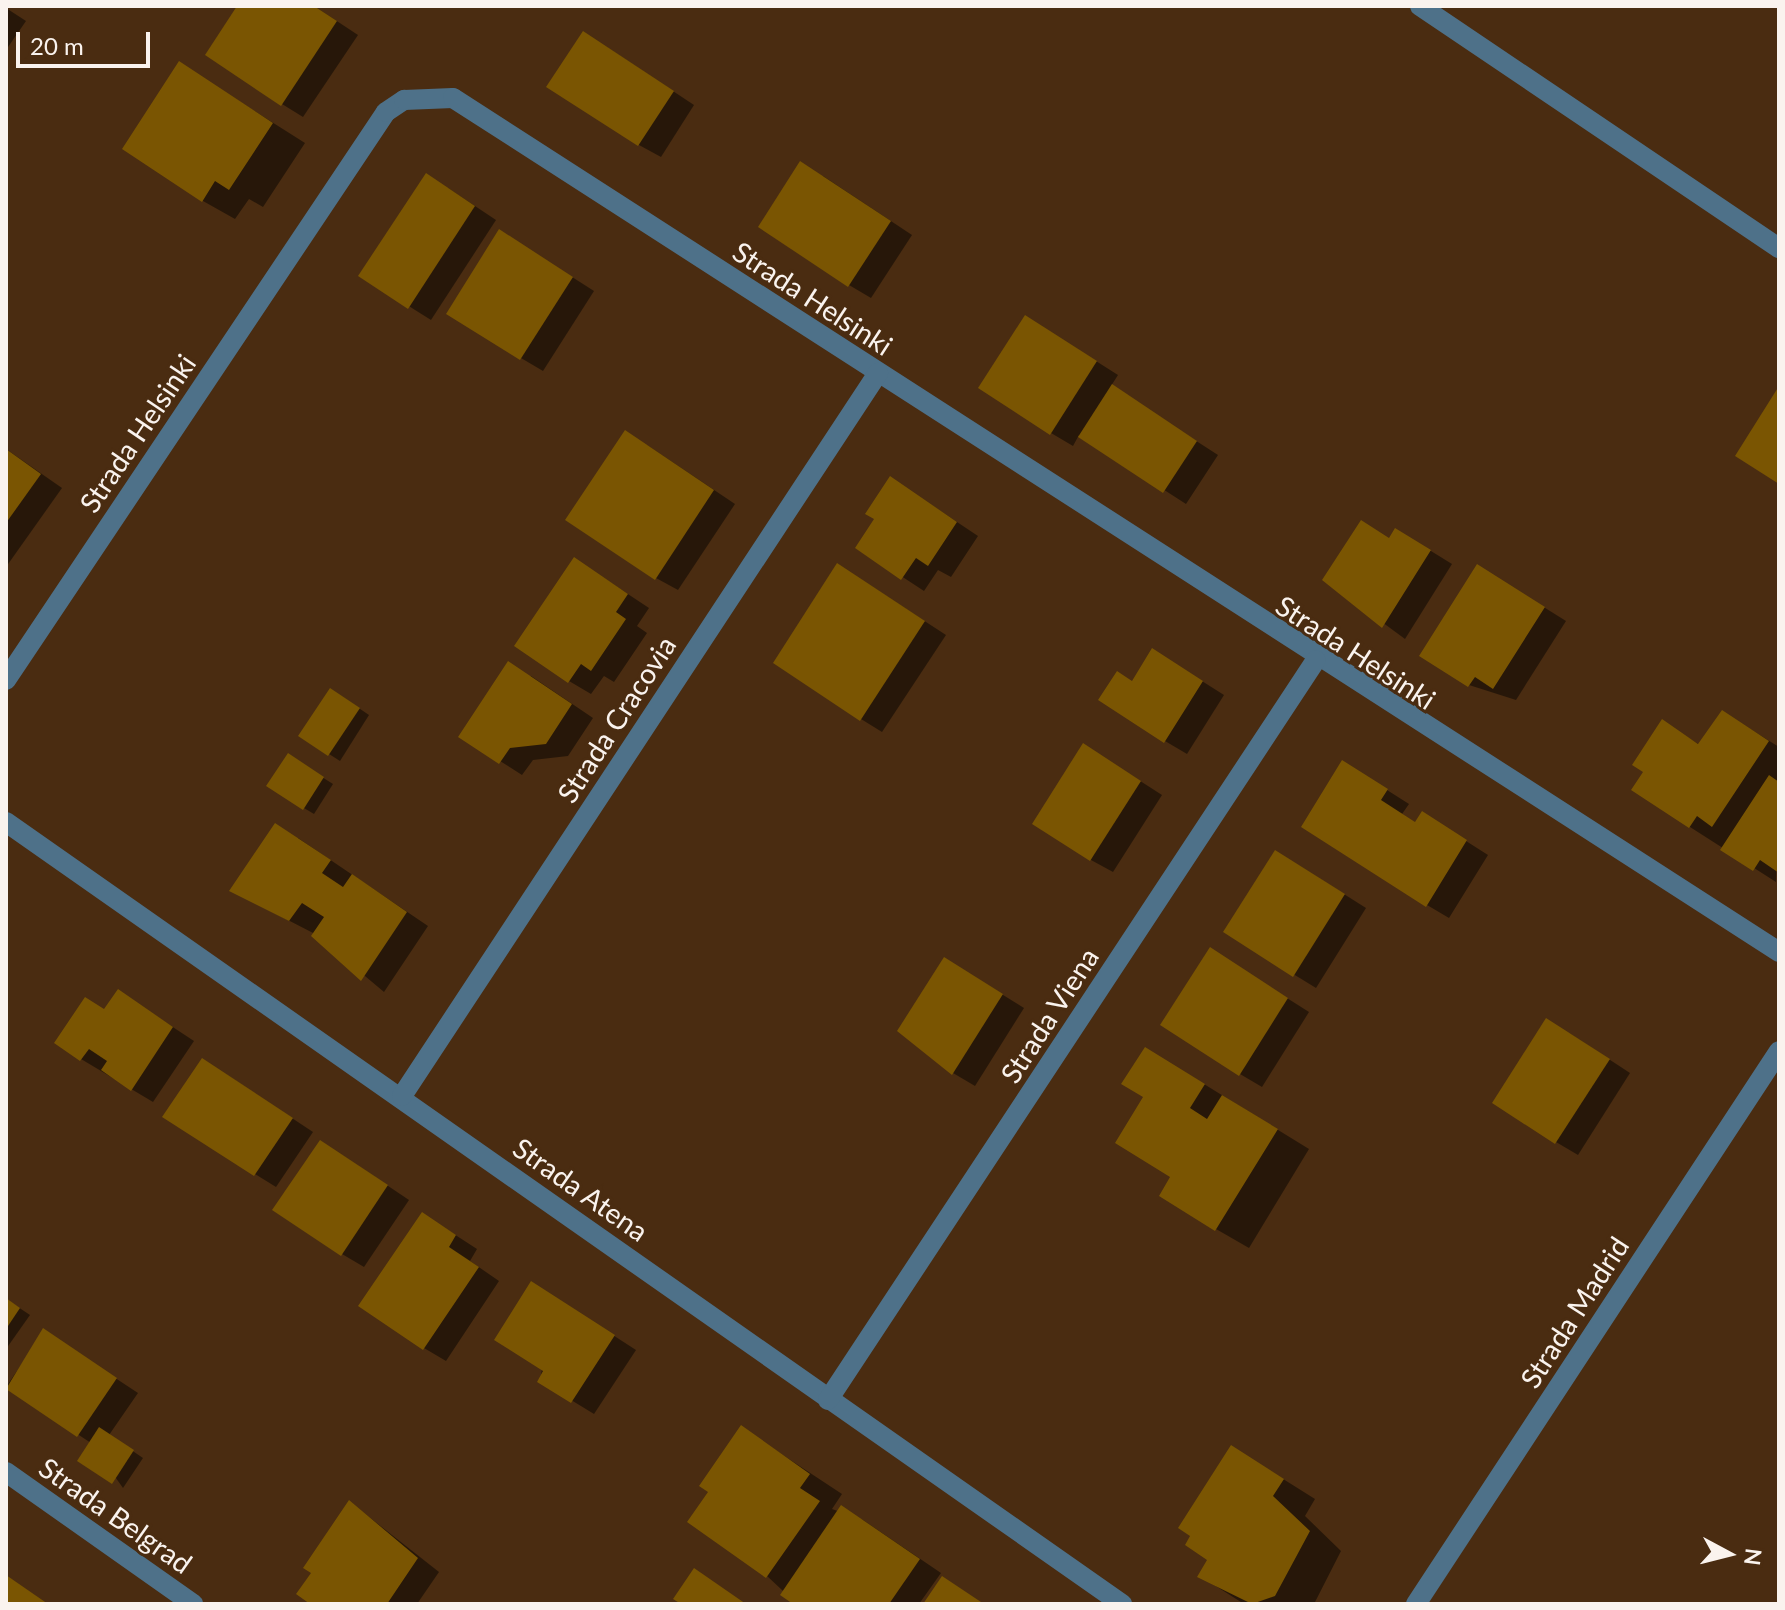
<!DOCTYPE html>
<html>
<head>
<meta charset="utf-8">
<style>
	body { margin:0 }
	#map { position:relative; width:1785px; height:1610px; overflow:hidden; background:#4a2c11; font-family:Lato,sans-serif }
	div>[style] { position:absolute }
	.shadow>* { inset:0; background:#0007 }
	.building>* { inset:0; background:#7a5502 }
	.street>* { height:20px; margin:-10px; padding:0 10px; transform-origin:10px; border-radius:10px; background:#4e7189 }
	span { translate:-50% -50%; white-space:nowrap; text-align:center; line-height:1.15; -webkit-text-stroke:6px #4a2c11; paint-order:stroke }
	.street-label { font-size:28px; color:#faf3ee }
	.frame { position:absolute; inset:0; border:8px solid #faf3ee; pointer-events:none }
	.north { position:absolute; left:1689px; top:1514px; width:80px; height:80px; -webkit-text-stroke:6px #4a2c11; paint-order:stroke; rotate:97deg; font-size:22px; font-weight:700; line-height:32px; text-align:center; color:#faf3ee }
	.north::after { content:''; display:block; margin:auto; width:28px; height:36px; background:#faf3ee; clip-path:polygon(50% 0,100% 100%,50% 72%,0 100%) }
	.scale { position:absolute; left:16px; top:32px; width:134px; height:36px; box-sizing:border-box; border:4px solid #faf3ee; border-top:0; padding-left:10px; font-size:24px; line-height:28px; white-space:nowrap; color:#faf3ee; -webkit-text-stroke:6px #4a2c11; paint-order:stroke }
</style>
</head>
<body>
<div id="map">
	<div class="shadow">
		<div style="clip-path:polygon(240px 6px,314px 6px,358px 35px,303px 117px,282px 104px)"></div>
		<div style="clip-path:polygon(6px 8px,26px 21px,6px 50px)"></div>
		<div style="clip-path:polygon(605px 46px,694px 105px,661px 157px,639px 145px)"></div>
		<div style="clip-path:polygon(180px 64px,305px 143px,263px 207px,249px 199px,235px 219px,203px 201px)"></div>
		<div style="clip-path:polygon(823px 176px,912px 235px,871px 298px,849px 285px)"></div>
		<div style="clip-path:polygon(448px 188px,496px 220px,431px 320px,361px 276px)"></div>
		<div style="clip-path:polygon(522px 245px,594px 291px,543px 371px,521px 358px)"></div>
		<div style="clip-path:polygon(1047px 330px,1118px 375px,1111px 386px,1218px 455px,1186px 504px,1079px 435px,1073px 446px,1051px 433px)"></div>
		<div style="clip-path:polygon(647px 445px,735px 504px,678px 590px,656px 578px)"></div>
		<div style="clip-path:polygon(6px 449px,62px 488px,6px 567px)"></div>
		<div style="clip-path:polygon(912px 492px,978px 536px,951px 577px,938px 570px,924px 591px,857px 547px)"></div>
		<div style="clip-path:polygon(1390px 540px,1418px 543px,1452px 564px,1405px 639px,1325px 580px)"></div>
		<div style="clip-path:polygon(575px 559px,649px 608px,637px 626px,647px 633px,614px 682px,604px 676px,591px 694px,569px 681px)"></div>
		<div style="clip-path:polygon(860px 579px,946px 635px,882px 732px,861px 719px)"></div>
		<div style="clip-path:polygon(1499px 579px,1566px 621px,1516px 700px,1469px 685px)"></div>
		<div style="clip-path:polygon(1175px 664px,1224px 695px,1187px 754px,1165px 741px,1133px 683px)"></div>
		<div style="clip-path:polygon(531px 676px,593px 718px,568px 756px,533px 760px,522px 775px,461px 736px)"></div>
		<div style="clip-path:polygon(341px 696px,369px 715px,340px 761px,301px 736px)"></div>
		<div style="clip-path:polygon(1723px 712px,1779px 747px,1776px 882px,1690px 827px,1645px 772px,1662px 722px,1700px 745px)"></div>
		<div style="clip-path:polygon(1106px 759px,1162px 795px,1113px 872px,1091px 860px)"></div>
		<div style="clip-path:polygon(298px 762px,333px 784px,314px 814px,304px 808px)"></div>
		<div style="clip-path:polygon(1365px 776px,1409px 804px,1402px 814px,1417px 824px,1444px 827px,1488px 855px,1449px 918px,1427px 905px)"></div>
		<div style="clip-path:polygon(298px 838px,428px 926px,384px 992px,315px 934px,232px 891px)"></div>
		<div style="clip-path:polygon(1298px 865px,1366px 908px,1316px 988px,1225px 932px)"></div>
		<div style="clip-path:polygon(1232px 963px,1309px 1012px,1262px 1087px,1240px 1074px)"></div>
		<div style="clip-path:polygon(966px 972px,1024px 1008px,975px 1086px,953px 1073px)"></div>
		<div style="clip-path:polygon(118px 991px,194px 1041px,153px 1102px,81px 1059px)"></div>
		<div style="clip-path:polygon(1569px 1033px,1630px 1073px,1578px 1155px,1556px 1142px)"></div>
		<div style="clip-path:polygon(1178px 1068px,1309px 1149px,1249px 1248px,1216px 1229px)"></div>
		<div style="clip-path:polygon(224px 1073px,313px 1132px,276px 1187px,255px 1174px)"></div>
		<div style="clip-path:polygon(342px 1155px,409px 1200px,364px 1267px,342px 1254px)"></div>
		<div style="clip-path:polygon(423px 1214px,477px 1249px,470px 1261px,499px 1281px,446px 1361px,424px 1348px)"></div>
		<div style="clip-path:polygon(554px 1297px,636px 1350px,594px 1414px,540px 1381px)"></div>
		<div style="clip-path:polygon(6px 1299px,30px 1315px,6px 1349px)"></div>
		<div style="clip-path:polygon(44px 1331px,138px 1393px,109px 1435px,143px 1458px,123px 1488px,91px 1443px,6px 1387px)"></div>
		<div style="clip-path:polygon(742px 1428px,842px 1494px,832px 1509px,863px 1520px,941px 1573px,919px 1604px,797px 1604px,767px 1576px,711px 1492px)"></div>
		<div style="clip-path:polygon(1264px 1467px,1315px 1499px,1305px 1516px,1341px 1551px,1314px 1604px,1244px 1604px,1200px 1576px)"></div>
		<div style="clip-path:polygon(350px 1502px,439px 1572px,417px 1604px,313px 1604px,313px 1573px)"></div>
	</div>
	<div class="building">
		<div style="clip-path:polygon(237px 6px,314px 6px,337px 21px,281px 106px,205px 55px)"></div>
		<div style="clip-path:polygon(583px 31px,674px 91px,638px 146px,546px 87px)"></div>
		<div style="clip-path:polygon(179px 61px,273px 123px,229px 190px,215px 181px,202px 202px,122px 149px)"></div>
		<div style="clip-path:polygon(800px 161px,891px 221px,848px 287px,758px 227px)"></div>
		<div style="clip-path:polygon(426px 173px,475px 206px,408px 309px,358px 276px)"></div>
		<div style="clip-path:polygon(499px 229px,573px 277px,520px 360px,446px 314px)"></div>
		<div style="clip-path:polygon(1025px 315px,1097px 361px,1050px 435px,978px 388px)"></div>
		<div style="clip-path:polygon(1112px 384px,1197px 441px,1163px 493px,1078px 437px)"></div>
		<div style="clip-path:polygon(1779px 386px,1779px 484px,1735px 456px)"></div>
		<div style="clip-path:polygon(625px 430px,714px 490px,655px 580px,565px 520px)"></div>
		<div style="clip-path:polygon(6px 449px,41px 474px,6px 523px)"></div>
		<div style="clip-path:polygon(890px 476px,957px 522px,928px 566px,916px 558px,901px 580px,855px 548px,874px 519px,865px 514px)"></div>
		<div style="clip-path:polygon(1361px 520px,1389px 538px,1395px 528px,1431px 550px,1382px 628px,1322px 580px)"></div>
		<div style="clip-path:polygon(574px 557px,628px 594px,616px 612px,626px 619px,591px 671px,581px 664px,568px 683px,514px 646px)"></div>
		<div style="clip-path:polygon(837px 563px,925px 621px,860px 721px,773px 663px)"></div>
		<div style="clip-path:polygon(1477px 564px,1545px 607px,1493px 689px,1475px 677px,1468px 687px,1419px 656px)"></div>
		<div style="clip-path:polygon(1152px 648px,1203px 681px,1164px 743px,1098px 700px,1117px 671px,1132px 681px)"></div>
		<div style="clip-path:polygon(508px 661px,572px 704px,546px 744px,510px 748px,499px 764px,458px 737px)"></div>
		<div style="clip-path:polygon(330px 688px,360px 708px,328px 756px,298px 736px)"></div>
		<div style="clip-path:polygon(1722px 710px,1769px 741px,1712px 827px,1697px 816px,1689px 828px,1631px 790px,1643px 772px,1632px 765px,1662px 719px,1698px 744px)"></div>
		<div style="clip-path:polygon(1083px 743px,1141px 781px,1090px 861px,1032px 824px)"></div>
		<div style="clip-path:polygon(288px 753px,324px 777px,303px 810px,266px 786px)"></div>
		<div style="clip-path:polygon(1342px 760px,1388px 789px,1381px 800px,1415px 822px,1422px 811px,1467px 840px,1426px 907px,1301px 827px)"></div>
		<div style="clip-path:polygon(1769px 775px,1779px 782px,1779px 873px,1760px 860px,1753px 871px,1720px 850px)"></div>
		<div style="clip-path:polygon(275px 823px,331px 860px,322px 873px,343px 887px,352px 874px,407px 912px,361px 981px,311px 936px,324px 917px,302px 903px,289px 921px,229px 891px)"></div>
		<div style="clip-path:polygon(1275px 850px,1345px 894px,1293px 977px,1223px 932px)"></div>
		<div style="clip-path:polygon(1210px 947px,1288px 998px,1239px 1076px,1160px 1025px)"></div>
		<div style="clip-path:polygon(944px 957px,1003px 994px,952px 1075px,897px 1031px)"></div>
		<div style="clip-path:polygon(118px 989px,173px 1027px,131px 1091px,101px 1070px,107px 1061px,89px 1049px,80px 1061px,54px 1043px,85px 997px,104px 1009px)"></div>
		<div style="clip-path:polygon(1546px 1018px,1610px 1059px,1555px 1144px,1492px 1103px)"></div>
		<div style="clip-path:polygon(1145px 1047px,1205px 1084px,1190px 1108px,1207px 1119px,1222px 1095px,1278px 1129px,1215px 1231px,1159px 1196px,1170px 1177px,1115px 1143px,1143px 1097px,1121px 1084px)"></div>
		<div style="clip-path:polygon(202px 1058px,293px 1118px,254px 1176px,162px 1117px)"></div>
		<div style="clip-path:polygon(320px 1140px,388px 1185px,341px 1256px,272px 1210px)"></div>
		<div style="clip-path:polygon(422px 1212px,456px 1235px,449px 1247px,479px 1267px,423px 1350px,358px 1306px)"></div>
		<div style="clip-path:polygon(531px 1281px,615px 1335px,571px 1403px,537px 1382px,543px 1371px,494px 1340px)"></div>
		<div style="clip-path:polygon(6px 1298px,20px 1308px,6px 1329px)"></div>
		<div style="clip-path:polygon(43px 1328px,117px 1378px,77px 1437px,6px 1389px)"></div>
		<div style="clip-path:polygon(741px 1425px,810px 1474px,800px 1488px,820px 1501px,766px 1578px,687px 1522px,708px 1492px,699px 1486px)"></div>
		<div style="clip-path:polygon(99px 1427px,134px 1450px,112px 1484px,77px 1461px)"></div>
		<div style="clip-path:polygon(1231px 1445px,1284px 1479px,1273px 1496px,1310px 1531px,1275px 1596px,1252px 1604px,1197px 1577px,1207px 1560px,1185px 1545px,1190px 1536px,1178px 1528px)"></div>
		<div style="clip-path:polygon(349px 1500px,418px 1558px,387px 1604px,310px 1604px,296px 1594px,311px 1573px,303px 1568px)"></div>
		<div style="clip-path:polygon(841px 1505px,920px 1559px,889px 1604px,793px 1604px,780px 1595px)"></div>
		<div style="clip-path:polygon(694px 1568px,746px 1604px,681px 1604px,673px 1599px)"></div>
		<div style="clip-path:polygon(6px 1575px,48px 1604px,6px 1604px)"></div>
		<div style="clip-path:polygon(942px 1576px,984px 1604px,923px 1604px)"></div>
	</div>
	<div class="street">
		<div style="left:1420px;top:6px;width:433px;rotate:34deg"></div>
		<div style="left:6px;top:680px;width:683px;rotate:-56.22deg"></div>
		<div style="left:386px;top:112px;width:22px;rotate:-34deg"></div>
		<div style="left:404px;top:100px;width:49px;rotate:-2.3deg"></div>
		<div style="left:453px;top:98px;width:1577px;rotate:32.78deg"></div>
		<div style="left:6px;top:822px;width:1363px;rotate:35.02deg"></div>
		<div style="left:402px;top:1096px;width:866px;rotate:-56.64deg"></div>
		<div style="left:828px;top:1400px;width:886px;rotate:-56.6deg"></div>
		<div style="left:6px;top:1472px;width:229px;rotate:35.2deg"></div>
		<div style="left:1416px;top:1604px;width:661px;rotate:-56.72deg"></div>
	</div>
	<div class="street-label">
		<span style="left:813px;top:298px;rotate:33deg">Strada Helsinki</span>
		<span style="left:137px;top:433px;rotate:-56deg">Strada Helsinki</span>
		<span style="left:1356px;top:652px;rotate:33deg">Strada Helsinki</span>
		<span style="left:616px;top:719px;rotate:-57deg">Strada Cracovia</span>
		<span style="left:1049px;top:1015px;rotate:-57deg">Strada Viena</span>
		<span style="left:581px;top:1189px;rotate:35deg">Strada Atena</span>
		<span style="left:1574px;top:1312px;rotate:-57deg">Strada Madrid</span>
		<span style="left:116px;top:1515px;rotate:35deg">Strada Belgrad</span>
	</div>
	<div class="frame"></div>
	<div class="north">N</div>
	<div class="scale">20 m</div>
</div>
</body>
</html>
